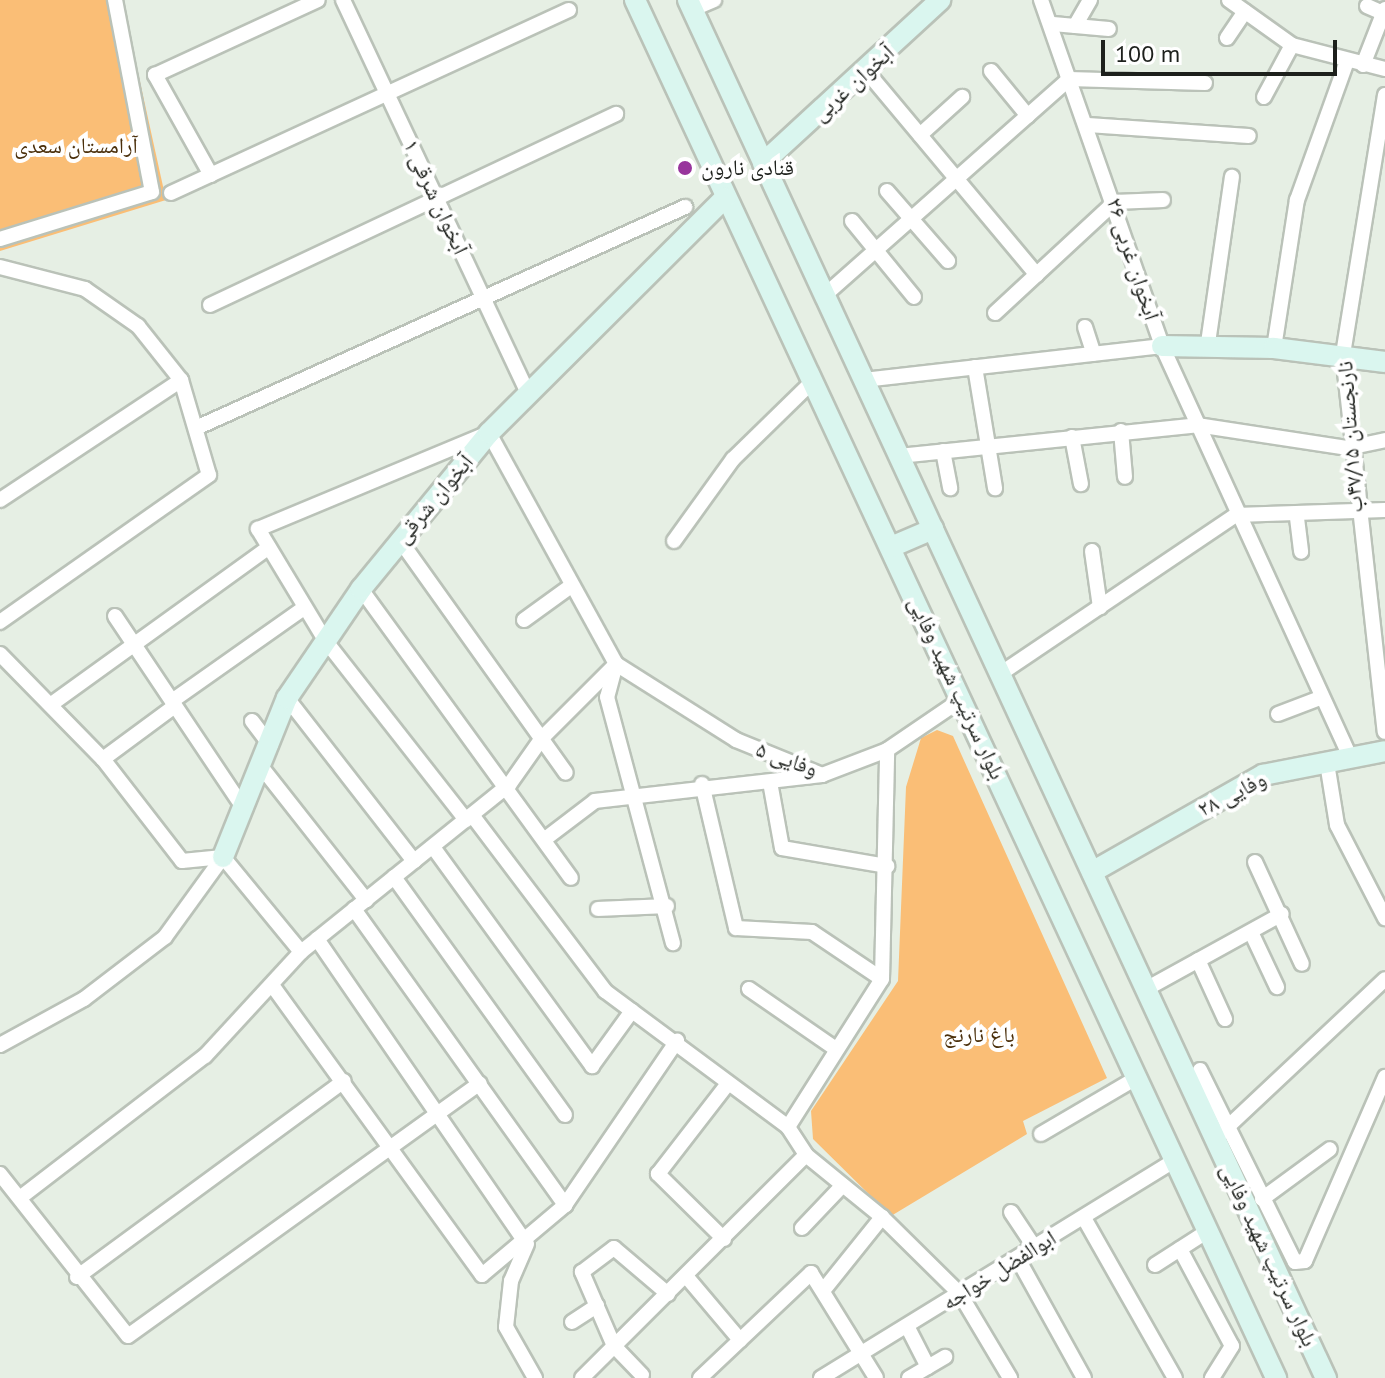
<!DOCTYPE html>
<html>
<head>
<meta charset="utf-8">
<style>
	body { margin:0 }
	#map { position:relative; width:1385px; height:1378px; overflow:hidden; background:#e6efe4; font-family:"PT Sans","Noto Naskh Arabic",sans-serif }
	div>[style] { position:absolute }
	.green>* { inset:0; background:#fabe76 }
	.roads { filter:drop-shadow(2px 0 #bac2b8) drop-shadow(-2px 0 #bac2b8) drop-shadow(0 2px #bac2b8) drop-shadow(0 -2px #bac2b8) }
	.street>* { height:14px; margin:-7px; padding:0 7px; transform-origin:7px; border-radius:7px; background:#fff }
	.secondary>* { height:20px; margin:-10px; padding:0 10px; transform-origin:10px; border-radius:10px; background:#daf6ef }
	.dots>* { width:22px; height:22px; translate:-50% -50%; box-sizing:border-box; border:4px solid #fff; border-radius:50% }
	span { translate:-50% -50%; white-space:nowrap; text-align:center; line-height:1.15; -webkit-text-stroke:8px #fff; paint-order:stroke }
	.street-label { font-size:22px; color:#1d201c }
	.park-label { font-size:22px; color:#4a2f0b }
	.poi-label { font-size:22px; color:#1d201c }
	.left { translate:0 -50%; text-align:left }
	.scale { position:absolute; left:1101px; top:40px; width:236px; height:36px; box-sizing:border-box; border:4px solid #1d201c; border-top:0; padding-left:10px; font-size:24px; line-height:28px; white-space:nowrap; color:#1d201c; -webkit-text-stroke:6px #fff; paint-order:stroke }
</style>
</head>
<body>
<div id="map">
	<div class="green">
		<div style="clip-path:polygon(0 0,122px 0,166px 200px,0 251px)"></div>
		<div style="clip-path:polygon(937px 730px,953px 736px,1107px 1078px,1023px 1121px,1027px 1134px,891px 1216px,813px 1139px,811px 1111px,898px 981px,906px 787px,921px 738px)"></div>
	</div>
	<div class="roads">
		<div class="street">
			<div style="left:343px;top:0;width:435px;rotate:64.8deg"></div>
			<div style="left:1041px;top:0;width:367px;rotate:70.7deg"></div>
			<div style="left:1162px;top:346px;width:454px;rotate:65.4deg"></div>
			<div style="left:1229px;top:0;width:77px;rotate:35.5deg"></div>
			<div style="left:1292px;top:45px;width:96px;rotate:14.5deg"></div>
			<div style="left:1367px;top:6px;width:17px;rotate:24deg"></div>
			<div style="left:693px;top:9px;width:23px;rotate:-23deg"></div>
			<div style="left:1053px;top:24px;width:56px;rotate:5.1deg"></div>
			<div style="left:1075px;top:26px;width:30px;rotate:-60deg"></div>
			<div style="left:1227px;top:38px;width:32px;rotate:-56deg"></div>
			<div style="left:1363px;top:65px;width:60px;rotate:-68.6deg"></div>
			<div style="left:991px;top:71px;width:58px;rotate:50.6deg"></div>
			<div style="left:868px;top:73px;width:263px;rotate:50.1deg"></div>
			<div style="left:1385px;top:95px;width:262px;rotate:99.2deg"></div>
			<div style="left:1343px;top:354px;width:380px;rotate:83.7deg"></div>
			<div style="left:1264px;top:97px;width:59px;rotate:-61.7deg"></div>
			<div style="left:1088px;top:125px;width:161px;rotate:3.9deg"></div>
			<div style="left:920px;top:135px;width:57px;rotate:-42.1deg"></div>
			<div style="left:211px;top:175px;width:115px;rotate:-119.2deg"></div>
			<div style="left:155px;top:75px;width:179px;rotate:-24.7deg"></div>
			<div style="left:887px;top:191px;width:93px;rotate:48.9deg"></div>
			<div style="left:171px;top:193px;width:438px;rotate:-24.7deg"></div>
			<div style="left:852px;top:221px;width:98px;rotate:50.8deg"></div>
			<div style="left:0;top:239px;width:159px;rotate:-17.2deg"></div>
			<div style="left:152px;top:192px;width:196px;rotate:-100.9deg"></div>
			<div style="left:0;top:267px;width:88px;rotate:14.5deg"></div>
			<div style="left:85px;top:289px;width:65px;rotate:34.9deg"></div>
			<div style="left:138px;top:326px;width:69px;rotate:51.5deg"></div>
			<div style="left:181px;top:380px;width:99px;rotate:73.6deg"></div>
			<div style="left:209px;top:475px;width:256px;rotate:144.9deg"></div>
			<div style="left:825px;top:295px;width:326px;rotate:-41.5deg"></div>
			<div style="left:1069px;top:79px;width:136px;rotate:1.7deg"></div>
			<div style="left:210px;top:305px;width:449px;rotate:-25.2deg"></div>
			<div style="left:995px;top:313px;width:163px;rotate:-42.8deg"></div>
			<div style="left:1115px;top:202px;width:48px;rotate:-2.4deg"></div>
			<div style="left:1085px;top:327px;width:28px;rotate:72deg"></div>
			<div style="left:1208px;top:343px;width:168px;rotate:-81.8deg"></div>
			<div style="left:1274px;top:348px;width:150px;rotate:-81.2deg"></div>
			<div style="left:1297px;top:200px;width:145px;rotate:-70.2deg"></div>
			<div style="left:975px;top:367px;width:123px;rotate:80.6deg"></div>
			<div style="left:864px;top:380px;width:300px;rotate:-6.5deg"></div>
			<div style="left:196px;top:428px;width:537px;rotate:-24.32deg"></div>
			<div style="left:1121px;top:431px;width:46px;rotate:85deg"></div>
			<div style="left:1072px;top:437px;width:48px;rotate:79.2deg"></div>
			<div style="left:943px;top:451px;width:38px;rotate:79deg"></div>
			<div style="left:899px;top:456px;width:300px;rotate:-5.9deg"></div>
			<div style="left:1197px;top:425px;width:153px;rotate:8.7deg"></div>
			<div style="left:1348px;top:448px;width:38px;rotate:-12deg"></div>
			<div style="left:0;top:500px;width:217px;rotate:-33.5deg"></div>
			<div style="left:1236px;top:515px;width:149px;rotate:-1.9deg"></div>
			<div style="left:1297px;top:518px;width:34px;rotate:83deg"></div>
			<div style="left:399px;top:539px;width:287px;rotate:54.5deg"></div>
			<div style="left:674px;top:541px;width:101px;rotate:-54.3deg"></div>
			<div style="left:733px;top:459px;width:113px;rotate:-44.3deg"></div>
			<div style="left:1092px;top:551px;width:57px;rotate:81.9deg"></div>
			<div style="left:361px;top:589px;width:357px;rotate:54deg"></div>
			<div style="left:115px;top:616px;width:232px;rotate:56.2deg"></div>
			<div style="left:524px;top:620px;width:58px;rotate:-35.9deg"></div>
			<div style="left:0;top:654px;width:147px;rotate:45.6deg"></div>
			<div style="left:103px;top:759px;width:129px;rotate:52.2deg"></div>
			<div style="left:182px;top:861px;width:41px;rotate:-5.6deg"></div>
			<div style="left:616px;top:664px;width:34px;rotate:105deg"></div>
			<div style="left:607px;top:697px;width:255px;rotate:75deg"></div>
			<div style="left:1000px;top:674px;width:285px;rotate:-34deg"></div>
			<div style="left:287px;top:698px;width:207px;rotate:52.1deg"></div>
			<div style="left:172px;top:701px;width:161px;rotate:-35.2deg"></div>
			<div style="left:53px;top:703px;width:266px;rotate:-35.8deg"></div>
			<div style="left:1278px;top:714px;width:45px;rotate:-20.9deg"></div>
			<div style="left:252px;top:721px;width:31px;rotate:53deg"></div>
			<div style="left:103px;top:759px;width:89px;rotate:-36.4deg"></div>
			<div style="left:1327px;top:763px;width:63px;rotate:80.8deg"></div>
			<div style="left:1337px;top:825px;width:105px;rotate:62.7deg"></div>
			<div style="left:263px;top:769px;width:167px;rotate:51.8deg"></div>
			<div style="left:770px;top:782px;width:67px;rotate:79.7deg"></div>
			<div style="left:782px;top:848px;width:107px;rotate:9.7deg"></div>
			<div style="left:702px;top:784px;width:148px;rotate:76.7deg"></div>
			<div style="left:736px;top:928px;width:76px;rotate:3deg"></div>
			<div style="left:812px;top:932px;width:84px;rotate:33.9deg"></div>
			<div style="left:472px;top:815px;width:221px;rotate:52.9deg"></div>
			<div style="left:605px;top:991px;width:228px;rotate:36.6deg"></div>
			<div style="left:788px;top:1127px;width:33px;rotate:57deg"></div>
			<div style="left:806px;top:1155px;width:98px;rotate:39.2deg"></div>
			<div style="left:882px;top:1217px;width:110px;rotate:44.6deg"></div>
			<div style="left:960px;top:1294px;width:98px;rotate:59.2deg"></div>
			<div style="left:466px;top:820px;width:229px;rotate:-128.1deg"></div>
			<div style="left:325px;top:640px;width:130px;rotate:-121.1deg"></div>
			<div style="left:258px;top:529px;width:250px;rotate:-22.6deg"></div>
			<div style="left:489px;top:433px;width:264px;rotate:61.2deg"></div>
			<div style="left:616px;top:664px;width:142px;rotate:32.3deg"></div>
			<div style="left:736px;top:740px;width:93px;rotate:22.1deg"></div>
			<div style="left:822px;top:775px;width:70px;rotate:-21deg"></div>
			<div style="left:887px;top:750px;width:91px;rotate:-34.2deg"></div>
			<div style="left:545px;top:839px;width:63px;rotate:-37.2deg"></div>
			<div style="left:595px;top:801px;width:228px;rotate:-6.5deg"></div>
			<div style="left:433px;top:847px;width:271px;rotate:54deg"></div>
			<div style="left:592px;top:1066px;width:68px;rotate:-54deg"></div>
			<div style="left:223px;top:857px;width:123px;rotate:50.6deg"></div>
			<div style="left:1255px;top:862px;width:112px;rotate:65.3deg"></div>
			<div style="left:394px;top:877px;width:293px;rotate:54.3deg"></div>
			<div style="left:354px;top:909px;width:364px;rotate:54.5deg"></div>
			<div style="left:598px;top:909px;width:69px;rotate:-2.5deg"></div>
			<div style="left:1251px;top:932px;width:61px;rotate:64.7deg"></div>
			<div style="left:317px;top:939px;width:370px;rotate:55.5deg"></div>
			<div style="left:527px;top:1244px;width:40px;rotate:113.4deg"></div>
			<div style="left:511px;top:1281px;width:46px;rotate:96.2deg"></div>
			<div style="left:506px;top:1327px;width:59px;rotate:60.4deg"></div>
			<div style="left:1198px;top:960px;width:65px;rotate:65.4deg"></div>
			<div style="left:272px;top:985px;width:358px;rotate:54.1deg"></div>
			<div style="left:482px;top:1275px;width:109px;rotate:-40.1deg"></div>
			<div style="left:565px;top:1205px;width:199px;rotate:-55.7deg"></div>
			<div style="left:749px;top:989px;width:106px;rotate:34.6deg"></div>
			<div style="left:1146px;top:989px;width:155px;rotate:-28.9deg"></div>
			<div style="left:0;top:1045px;width:96px;rotate:-28.7deg"></div>
			<div style="left:84px;top:999px;width:102px;rotate:-37.4deg"></div>
			<div style="left:165px;top:937px;width:99px;rotate:-54.1deg"></div>
			<div style="left:1200px;top:1070px;width:214px;rotate:63.7deg"></div>
			<div style="left:1295px;top:1262px;width:10px;rotate:-6deg"></div>
			<div style="left:1305px;top:1261px;width:201px;rotate:-66.5deg"></div>
			<div style="left:788px;top:1127px;width:175px;rotate:-57.6deg"></div>
			<div style="left:882px;top:979px;width:229px;rotate:-88.7deg"></div>
			<div style="left:1041px;top:1134px;width:113px;rotate:-30.4deg"></div>
			<div style="left:1218px;top:1136px;width:229px;rotate:-43.2deg"></div>
			<div style="left:0;top:1174px;width:206px;rotate:51.7deg"></div>
			<div style="left:128px;top:1336px;width:433px;rotate:-35.7deg"></div>
			<div style="left:21px;top:1197px;width:232px;rotate:-37.5deg"></div>
			<div style="left:205px;top:1056px;width:142px;rotate:-47.3deg"></div>
			<div style="left:301px;top:952px;width:267px;rotate:-38.8deg"></div>
			<div style="left:509px;top:785px;width:57px;rotate:-54.9deg"></div>
			<div style="left:542px;top:738px;width:105px;rotate:-45deg"></div>
			<div style="left:1262px;top:1199px;width:84px;rotate:-36.3deg"></div>
			<div style="left:1011px;top:1212px;width:43px;rotate:56.3deg"></div>
			<div style="left:1084px;top:1218px;width:184px;rotate:60.4deg"></div>
			<div style="left:802px;top:1228px;width:59px;rotate:-46.4deg"></div>
			<div style="left:724px;top:1239px;width:93px;rotate:-135.4deg"></div>
			<div style="left:658px;top:1174px;width:111px;rotate:-52.3deg"></div>
			<div style="left:1180px;top:1249px;width:110px;rotate:61.8deg"></div>
			<div style="left:1232px;top:1346px;width:38px;rotate:122deg"></div>
			<div style="left:1018px;top:1259px;width:136px;rotate:61deg"></div>
			<div style="left:1155px;top:1265px;width:63px;rotate:-32.7deg"></div>
			<div style="left:686px;top:1276px;width:84px;rotate:49.8deg"></div>
			<div style="left:77px;top:1277px;width:331px;rotate:-36.3deg"></div>
			<div style="left:826px;top:1287px;width:90px;rotate:-51.3deg"></div>
			<div style="left:572px;top:1322px;width:30px;rotate:-33deg"></div>
			<div style="left:907px;top:1326px;width:46px;rotate:62.9deg"></div>
			<div style="left:642px;top:1375px;width:40px;rotate:-134deg"></div>
			<div style="left:614px;top:1346px;width:81px;rotate:-113.4deg"></div>
			<div style="left:582px;top:1272px;width:40px;rotate:-37deg"></div>
			<div style="left:614px;top:1248px;width:71px;rotate:40.4deg"></div>
			<div style="left:582px;top:1378px;width:316px;rotate:-44.9deg"></div>
			<div style="left:700px;top:1378px;width:153px;rotate:-43.4deg"></div>
			<div style="left:811px;top:1273px;width:123px;rotate:58.2deg"></div>
			<div style="left:821px;top:1378px;width:416px;rotate:-31.6deg"></div>
			<div style="left:909px;top:1378px;width:42px;rotate:-30.3deg"></div>
		</div>
		<div class="secondary">
			<div style="left:635px;top:0;width:1520px;rotate:65.05deg"></div>
			<div style="left:688px;top:0;width:1519px;rotate:65.16deg"></div>
			<div style="left:763px;top:163px;width:241px;rotate:-42.6deg"></div>
			<div style="left:1162px;top:346px;width:112px;rotate:1deg"></div>
			<div style="left:1274px;top:348px;width:112px;rotate:7.2deg"></div>
			<div style="left:891px;top:547px;width:46px;rotate:-23.2deg"></div>
			<div style="left:223px;top:857px;width:171px;rotate:-68.1deg"></div>
			<div style="left:287px;top:698px;width:132px;rotate:-55.8deg"></div>
			<div style="left:361px;top:589px;width:202px;rotate:-50.6deg"></div>
			<div style="left:489px;top:433px;width:333px;rotate:-44.9deg"></div>
			<div style="left:1092px;top:872px;width:197px;rotate:-29.6deg"></div>
			<div style="left:1263px;top:775px;width:124px;rotate:-11.1deg"></div>
		</div>
	</div>
	<div class="dots">
		<div style="left:685px;top:168px;background:#98359c"></div>
	</div>
	<div class="street-label">
		<span style="left:853px;top:83px;rotate:-42deg">آبخوان غربی</span>
		<span style="left:436px;top:197px;rotate:65deg">آبخوان شرقی ۱</span>
		<span style="left:1133px;top:259px;rotate:72deg">آبخوان غربی ۲۶</span>
		<span style="left:1350px;top:437px;rotate:-94deg">نارنجستان ۴۷/۱۵ب</span>
		<span style="left:434px;top:499px;rotate:-50deg">آبخوان شرقی</span>
		<span style="left:957px;top:688px;rotate:65deg">بلوار سرتیپ شهید وفایی</span>
		<span style="left:787px;top:759px;rotate:20deg">وفایی ۵</span>
		<span style="left:1232px;top:794px;rotate:-27deg">وفایی ۲۸</span>
		<span style="left:1269px;top:1255px;rotate:65deg">بلوار سرتیپ شهید وفایی</span>
		<span style="left:999px;top:1270px;rotate:-32deg">ابوالفضل خواجه</span>
	</div>
	<div class="park-label">
		<span style="left:76px;top:146px">آرامستان سعدی</span>
		<span style="left:979px;top:1035px">باغ نارنج</span>
	</div>
	<div class="poi-label">
		<span class="left" style="left:701px;top:168px">قنادی نارون</span>
	</div>
	<div class="scale">100 m</div>
</div>
</body>
</html>
